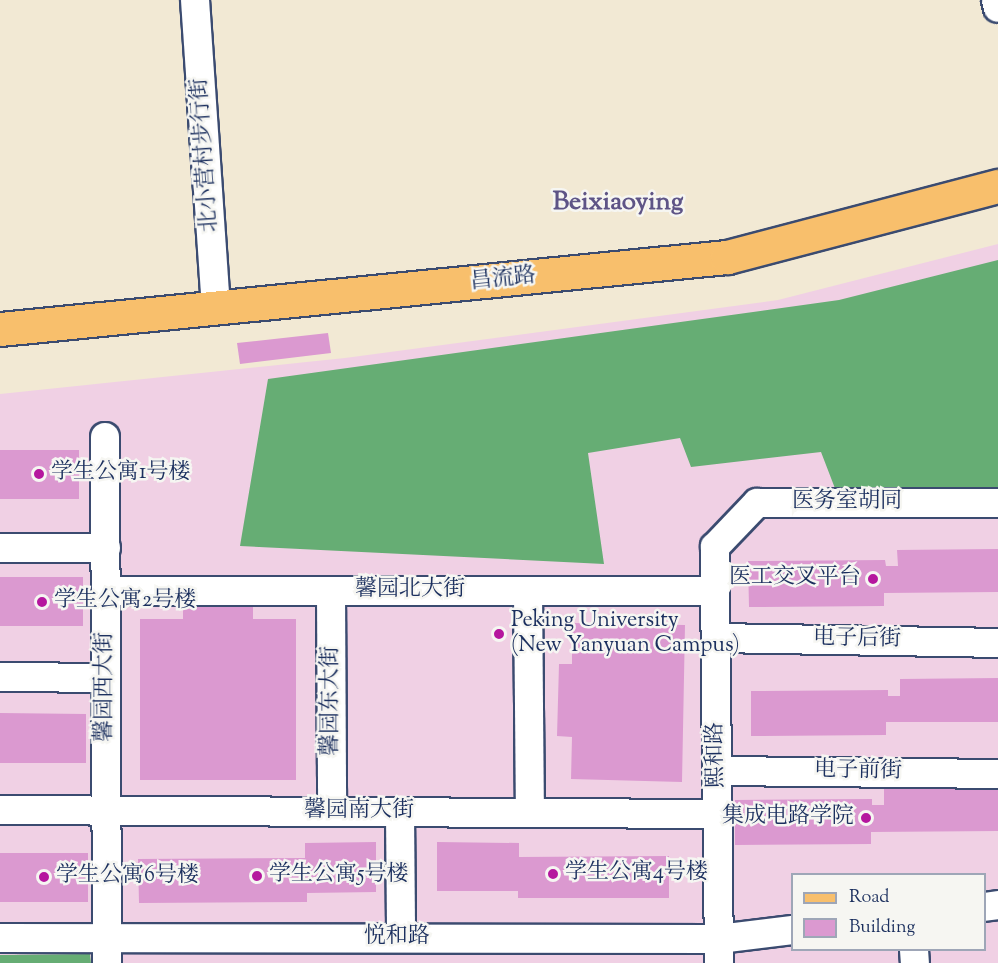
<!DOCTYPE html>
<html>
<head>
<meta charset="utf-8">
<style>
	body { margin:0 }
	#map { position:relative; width:998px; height:963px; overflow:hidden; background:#f2e9d4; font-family:"Sorts Mill Goudy","Noto Serif SC",serif }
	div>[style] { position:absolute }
	.built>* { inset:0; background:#f0d0e4 }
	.forest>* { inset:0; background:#66ad74 }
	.building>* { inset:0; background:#db99d0 }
	.roads { filter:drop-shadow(2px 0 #3b4b70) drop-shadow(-2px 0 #3b4b70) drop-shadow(0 2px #3b4b70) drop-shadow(0 -2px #3b4b70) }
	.minor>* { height:28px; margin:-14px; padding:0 14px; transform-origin:14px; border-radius:14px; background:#fff }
	.major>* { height:33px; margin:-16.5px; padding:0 16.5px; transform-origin:16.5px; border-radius:16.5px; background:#f8bf6c }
	.dots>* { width:16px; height:16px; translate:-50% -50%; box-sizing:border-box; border:3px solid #f6f6f2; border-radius:50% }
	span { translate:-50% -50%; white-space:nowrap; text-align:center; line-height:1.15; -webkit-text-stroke:5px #f6f6f2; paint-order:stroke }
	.street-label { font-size:22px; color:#1b2f5e }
	.poi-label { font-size:22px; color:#1b2f5e }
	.left { translate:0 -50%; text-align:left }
	.right { translate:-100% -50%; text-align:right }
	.quarter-label { font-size:26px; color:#5e5486; font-weight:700 }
	.legend { position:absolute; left:791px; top:873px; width:195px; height:78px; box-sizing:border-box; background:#f6f6f2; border:2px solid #9ea6b7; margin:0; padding:8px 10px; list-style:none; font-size:18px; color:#1b2f5e }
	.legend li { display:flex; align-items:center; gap:12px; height:30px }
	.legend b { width:30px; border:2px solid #9ea6b7 }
</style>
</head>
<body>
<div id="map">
	<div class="built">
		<div style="clip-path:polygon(evenodd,998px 244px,998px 963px,0 963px,0 394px,345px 358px,778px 300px,998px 244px,792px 874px,984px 874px,984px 950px,792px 950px,792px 874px)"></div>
	</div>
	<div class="forest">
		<div style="clip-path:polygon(998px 260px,998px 490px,836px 491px,821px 452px,691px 467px,680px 438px,588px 453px,604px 564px,240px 546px,268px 379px,839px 300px)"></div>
		<div style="clip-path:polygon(90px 954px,91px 963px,0 963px,0 955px)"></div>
	</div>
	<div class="building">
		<div style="clip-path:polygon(328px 333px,331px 353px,240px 364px,237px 343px)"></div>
		<div style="clip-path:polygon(0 450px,79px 450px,79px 499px,0 499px)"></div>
		<div style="clip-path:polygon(998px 549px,998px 592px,884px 593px,884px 606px,749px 607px,748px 561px,885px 560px,886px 566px,898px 566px,897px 550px)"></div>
		<div style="clip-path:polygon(0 577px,83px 577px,83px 626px,0 626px)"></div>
		<div style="clip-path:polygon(183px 607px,253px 607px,253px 619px,296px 619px,296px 780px,140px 780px,140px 619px,183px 619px)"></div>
		<div style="clip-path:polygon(572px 623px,685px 625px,682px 782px,571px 779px,572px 737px,557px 736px,559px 664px,572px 664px)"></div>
		<div style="clip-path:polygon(998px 678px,998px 722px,886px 722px,886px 735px,751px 736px,751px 691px,888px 690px,888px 696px,900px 696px,900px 679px)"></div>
		<div style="clip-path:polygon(0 713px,86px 714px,86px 763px,0 763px)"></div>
		<div style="clip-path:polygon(998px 787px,998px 831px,871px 832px,871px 844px,735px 845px,735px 800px,872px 799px,872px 805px,884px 805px,884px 788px)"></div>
		<div style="clip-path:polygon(376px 842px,376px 892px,307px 893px,307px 902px,139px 903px,138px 859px,305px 858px,305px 843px)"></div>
		<div style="clip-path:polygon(437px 842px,519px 843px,519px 857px,669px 856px,669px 898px,518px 898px,518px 891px,437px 891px)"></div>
		<div style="clip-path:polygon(0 853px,88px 853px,88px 902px,0 902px)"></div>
	</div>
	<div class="roads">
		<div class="minor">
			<div style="left:195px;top:0;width:310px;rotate:86.1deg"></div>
			<div style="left:996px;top:0;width:8px;rotate:76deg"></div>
			<div style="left:105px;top:437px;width:526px;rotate:89.78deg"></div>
			<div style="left:0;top:548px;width:106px"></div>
			<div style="left:106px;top:591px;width:609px"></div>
			<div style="left:331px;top:591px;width:220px;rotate:89.7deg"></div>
			<div style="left:528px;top:591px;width:222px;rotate:89.5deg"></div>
			<div style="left:716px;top:638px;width:282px;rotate:1deg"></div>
			<div style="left:0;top:677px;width:106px;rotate:0.5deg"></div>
			<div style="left:717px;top:771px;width:281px;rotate:0.6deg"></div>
			<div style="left:0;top:810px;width:718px;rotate:0.32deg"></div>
			<div style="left:400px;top:812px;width:126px;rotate:89.5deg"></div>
			<div style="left:984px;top:907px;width:14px;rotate:-8deg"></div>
			<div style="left:0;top:938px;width:719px;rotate:0.08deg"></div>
			<div style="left:719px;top:939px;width:74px;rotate:-7deg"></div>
			<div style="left:914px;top:950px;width:13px;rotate:86deg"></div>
			<div style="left:719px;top:963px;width:416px;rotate:-90.6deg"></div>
			<div style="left:715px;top:547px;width:61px;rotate:-46.3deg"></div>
			<div style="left:757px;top:503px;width:241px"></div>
		</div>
		<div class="major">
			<div style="left:0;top:329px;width:731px;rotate:-5.66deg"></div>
			<div style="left:727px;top:257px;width:280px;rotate:-14.7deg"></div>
		</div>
	</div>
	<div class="dots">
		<div style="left:39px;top:474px;background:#b5179e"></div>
		<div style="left:873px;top:579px;background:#b5179e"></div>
		<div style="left:42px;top:602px;background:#b5179e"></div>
		<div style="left:499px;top:634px;background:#b5179e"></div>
		<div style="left:866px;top:818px;background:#b5179e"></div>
		<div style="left:553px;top:874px;background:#b5179e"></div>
		<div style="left:257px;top:876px;background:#b5179e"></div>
		<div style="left:44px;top:877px;background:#b5179e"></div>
	</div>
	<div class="street-label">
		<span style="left:206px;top:155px;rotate:-94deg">北小营村步行街</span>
		<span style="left:503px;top:280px;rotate:-6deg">昌流路</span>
		<span style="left:847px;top:503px">医务室胡同</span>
		<span style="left:410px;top:591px">馨园北大街</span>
		<span style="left:857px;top:640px;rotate:1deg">电子后街</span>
		<span style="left:106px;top:687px;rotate:-90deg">馨园西大街</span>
		<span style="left:332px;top:701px;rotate:-90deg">馨园东大街</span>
		<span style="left:717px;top:755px;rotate:-91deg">熙和路</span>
		<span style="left:858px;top:772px;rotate:1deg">电子前街</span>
		<span style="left:359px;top:812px">馨园南大街</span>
		<span style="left:397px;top:938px">悦和路</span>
	</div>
	<div class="poi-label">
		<span class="left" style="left:51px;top:474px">学生公寓1号楼</span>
		<span class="right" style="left:861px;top:579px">医工交叉平台</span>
		<span class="left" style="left:54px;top:602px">学生公寓2号楼</span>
		<span class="left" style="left:511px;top:634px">Peking University<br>(New Yanyuan Campus)</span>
		<span class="right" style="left:854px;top:818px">集成电路学院</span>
		<span class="left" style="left:565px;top:874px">学生公寓4号楼</span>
		<span class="left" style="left:269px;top:876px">学生公寓5号楼</span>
		<span class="left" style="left:56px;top:877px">学生公寓6号楼</span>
	</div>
	<div class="quarter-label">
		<span style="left:618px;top:203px">Beixiaoying</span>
	</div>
	<ul class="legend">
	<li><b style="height:8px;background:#f8bf6c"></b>Road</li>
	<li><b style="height:16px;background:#db99d0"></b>Building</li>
	</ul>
</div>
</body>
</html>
